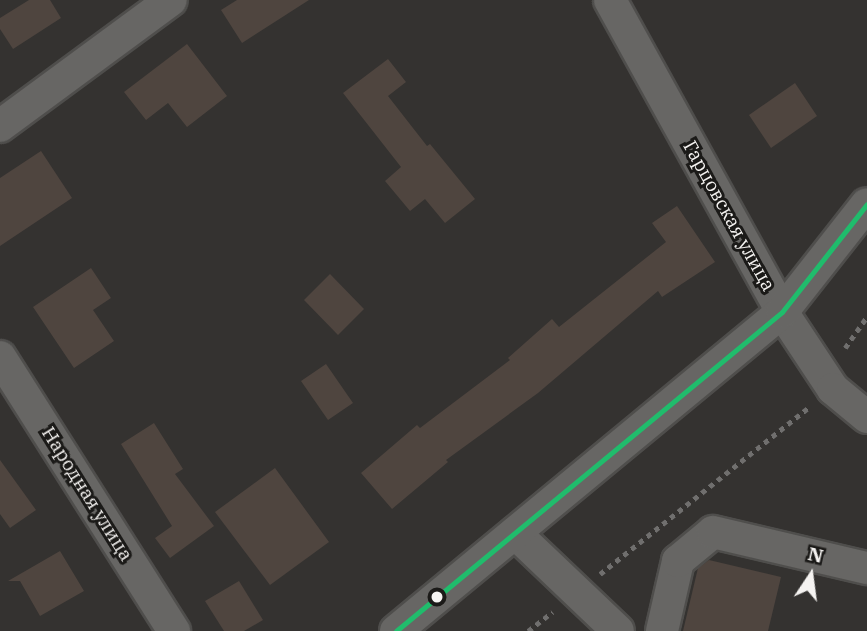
<!DOCTYPE html>
<html>
<head>
<meta charset="utf-8">
<style>
	body { margin:0 }
	#map { position:relative; width:867px; height:631px; overflow:hidden; background:#343230; font-family:"IBM Plex Serif",serif }
	div>[style] { position:absolute }
	.building>* { inset:0; background:#4f453f }
	.path>* { height:4.5px; margin-top:-2.25px; transform-origin:0; background:repeating-linear-gradient(90deg,#706f6e 0 5px,transparent 0 10px) }
	.roads { filter:drop-shadow(2px 0 #4f4e4c) drop-shadow(-2px 0 #4f4e4c) drop-shadow(0 2px #4f4e4c) drop-shadow(0 -2px #4f4e4c) }
	.minor>* { height:32px; margin:-16px; padding:0 16px; transform-origin:16px; border-radius:16px; background:#676664 }
	.bus-1>* { height:5px; margin:-2.5px; padding:0 2.5px; transform-origin:2.5px; border-radius:2.5px; background:#20bc6c }
	.dots>* { width:19px; height:19px; translate:-50% -50%; box-sizing:border-box; border:4px solid #1b1a18; border-radius:50% }
	span { translate:-50% -50%; white-space:nowrap; text-align:center; line-height:1.15; -webkit-text-stroke:6px #1b1a18; paint-order:stroke }
	.street-label { font-size:19px; color:#f5f3f1 }
	.north { position:absolute; left:776px; top:540px; width:70px; height:70px; -webkit-text-stroke:5px #1b1a18; paint-order:stroke; rotate:13deg; font-size:19px; font-weight:700; line-height:28px; text-align:center; color:#f5f3f1 }
	.north::after { content:''; display:block; margin:auto; width:24px; height:32px; background:#f5f3f1; clip-path:polygon(50% 0,100% 100%,50% 72%,0 100%) }
</style>
</head>
<body>
<div id="map">
	<div class="building">
		<div style="clip-path:polygon(29px 0,50px 0,61px 18px,13px 49px,0 29px,0 18px)"></div>
		<div style="clip-path:polygon(237px 0,309px 0,242px 43px,221px 10px)"></div>
		<div style="clip-path:polygon(187px 44px,227px 96px,187px 127px,168px 103px,146px 120px,124px 92px)"></div>
		<div style="clip-path:polygon(388px 59px,406px 82px,388px 96px,427px 146px,430px 144px,475px 199px,445px 223px,425px 199px,410px 211px,385px 181px,401px 167px,343px 93px)"></div>
		<div style="clip-path:polygon(795px 83px,817px 116px,771px 148px,749px 115px)"></div>
		<div style="clip-path:polygon(41px 151px,72px 198px,0 246px,0 178px)"></div>
		<div style="clip-path:polygon(677px 206px,715px 262px,662px 297px,658px 291px,538px 393px,446px 460px,448px 462px,392px 509px,361px 473px,417px 425px,420px 428px,510px 360px,508px 358px,552px 319px,559px 327px,666px 242px,652px 223px)"></div>
		<div style="clip-path:polygon(91px 268px,111px 298px,93px 310px,114px 341px,74px 368px,33px 307px)"></div>
		<div style="clip-path:polygon(330px 274px,364px 309px,338px 335px,304px 300px)"></div>
		<div style="clip-path:polygon(326px 364px,353px 403px,328px 420px,301px 381px)"></div>
		<div style="clip-path:polygon(154px 423px,183px 469px,175px 474px,214px 526px,170px 558px,155px 538px,172px 526px,121px 444px)"></div>
		<div style="clip-path:polygon(0 460px,36px 510px,10px 528px,0 514px)"></div>
		<div style="clip-path:polygon(275px 468px,329px 542px,270px 585px,215px 512px)"></div>
		<div style="clip-path:polygon(60px 551px,84px 591px,40px 616px,20px 581px,8px 581px)"></div>
		<div style="clip-path:polygon(709px 560px,781px 577px,768px 631px,683px 631px,698px 568px)"></div>
		<div style="clip-path:polygon(239px 581px,263px 620px,244px 631px,224px 631px,205px 601px)"></div>
	</div>
	<div class="path">
		<div style="left:845px;top:348px;width:38px;rotate:-55deg"></div>
		<div style="left:600px;top:574px;width:268px;rotate:-38.6deg"></div>
		<div style="left:528px;top:631px;width:31px;rotate:-38deg"></div>
	</div>
	<div class="roads">
		<div class="minor">
			<div style="left:610px;top:0;width:356px;rotate:61.1deg"></div>
			<div style="left:782px;top:312px;width:92px;rotate:56.5deg"></div>
			<div style="left:833px;top:389px;width:44px;rotate:39.5deg"></div>
			<div style="left:0;top:126px;width:212px;rotate:-36.4deg"></div>
			<div style="left:0;top:357px;width:325px;rotate:57.6deg"></div>
			<div style="left:515px;top:533px;width:142px;rotate:43.6deg"></div>
			<div style="left:396px;top:631px;width:501px;rotate:-39.57deg"></div>
			<div style="left:782px;top:312px;width:137px;rotate:-51.8deg"></div>
			<div style="left:662px;top:631px;width:72px;rotate:-77.1deg"></div>
			<div style="left:678px;top:561px;width:45px;rotate:-39.6deg"></div>
			<div style="left:713px;top:532px;width:158px;rotate:13.2deg"></div>
		</div>
	</div>
	<div class="bus-1">
		<div style="left:396px;top:631px;width:501px;rotate:-39.57deg"></div>
		<div style="left:782px;top:312px;width:137px;rotate:-51.8deg"></div>
	</div>
	<div class="dots">
		<div style="left:437px;top:597px;background:#f5f3f1"></div>
	</div>
	<div class="street-label">
		<span style="left:729px;top:216px;rotate:61deg">Гарцовская улица</span>
		<span style="left:87px;top:494px;rotate:58deg">Народная улица</span>
	</div>
	<div class="north">N</div>
</div>
</body>
</html>
